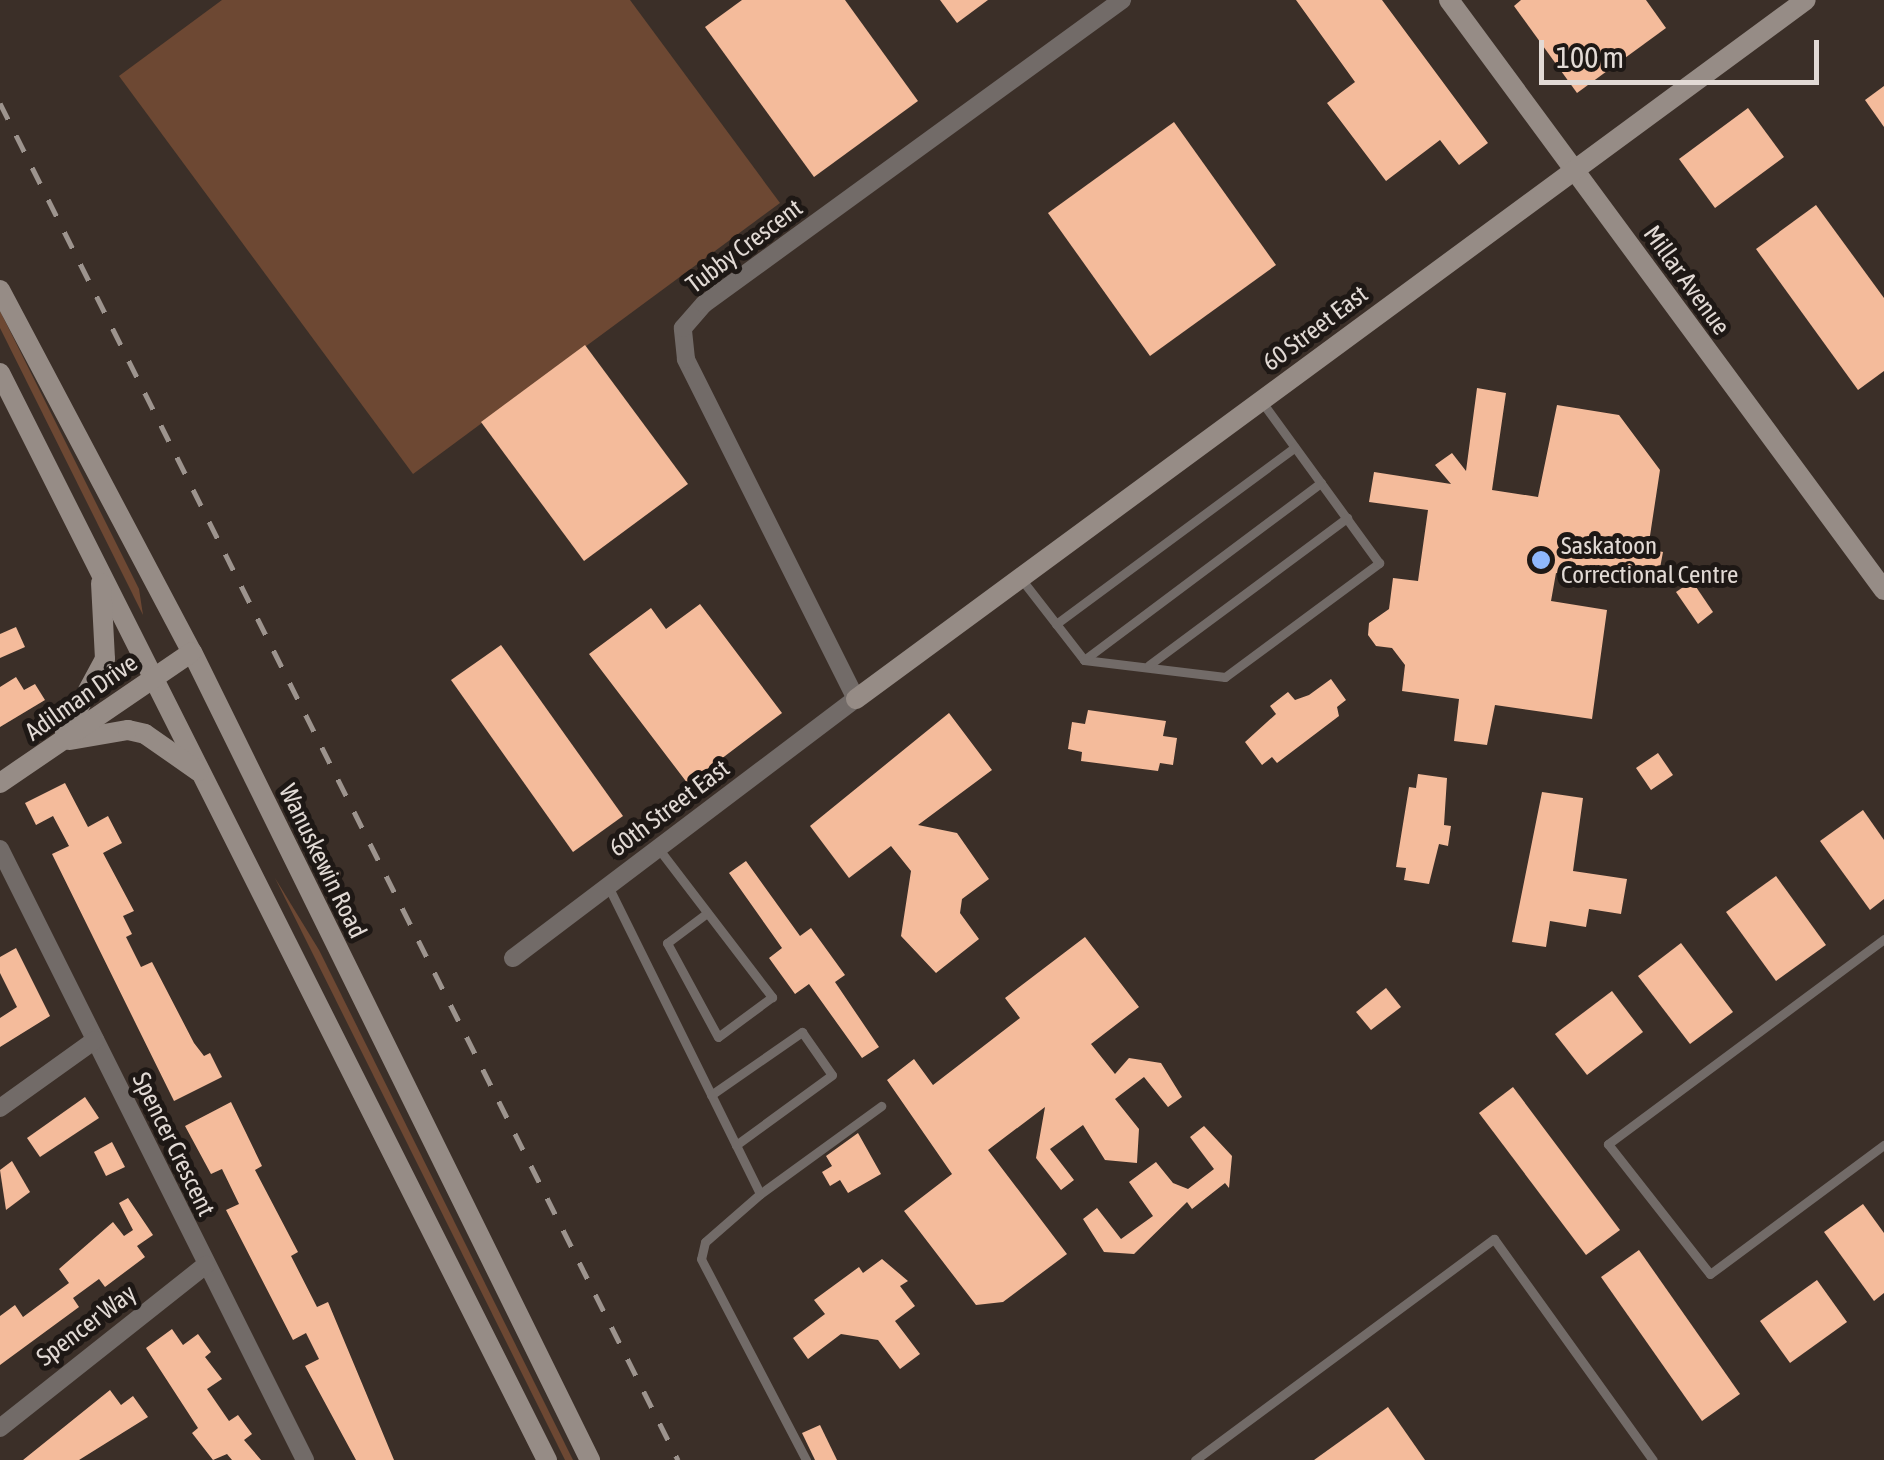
<!DOCTYPE html>
<html>
<head>
<meta charset="utf-8">
<style>
	body { margin:0 }
	#map { position:relative; width:1884px; height:1460px; overflow:hidden; background:#3b2f28; font-family:"Asap Condensed",sans-serif }
	div>[style] { position:absolute }
	.green>* { inset:0; background:#6d4833 }
	.building>* { inset:0; background:#f4bb9b }
	.lane>* { height:9px; margin:-4.5px; padding:0 4.5px; transform-origin:4.5px; border-radius:4.5px; background:#726b68 }
	.street>* { height:18px; margin:-9px; padding:0 9px; transform-origin:9px; border-radius:9px; background:#726b68 }
	.secondary>* { height:20px; margin:-10px; padding:0 10px; transform-origin:10px; border-radius:10px; background:#968c86 }
	.rail>* { height:5px; margin-top:-2.5px; transform-origin:0; background:repeating-linear-gradient(90deg,#9d948e 0 18px,transparent 0 36px) }
	.dots>* { width:28px; height:28px; translate:-50% -50%; box-sizing:border-box; border:5px solid #1e1815; border-radius:50% }
	span { translate:-50% -50%; white-space:nowrap; text-align:center; line-height:1.15; -webkit-text-stroke:10px #1e1815; paint-order:stroke }
	.street-label { font-size:25px; color:#e2dad5 }
	.poi-label { font-size:25px; color:#e2dad5 }
	.left { translate:0 -50%; text-align:left }
	.scale { position:absolute; left:1539px; top:40px; width:280px; height:45px; box-sizing:border-box; border:5px solid #e2dad5; border-top:0; padding-left:12px; font-size:30px; line-height:35px; white-space:nowrap; color:#e2dad5; -webkit-text-stroke:8px #1e1815; paint-order:stroke }
</style>
</head>
<body>
<div id="map">
	<div class="green">
		<div style="clip-path:polygon(222px 0,630px 0,780px 203px,413px 474px,119px 76px)"></div>
		<div style="clip-path:polygon(0 311px,139px 589px,143px 615px,0 328px)"></div>
		<div style="clip-path:polygon(275px 878px,319px 950px,573px 1460px,565px 1460px)"></div>
	</div>
	<div class="building">
		<div style="clip-path:polygon(742px 0,845px 0,918px 101px,814px 177px,705px 27px)"></div>
		<div style="clip-path:polygon(940px 0,988px 0,957px 23px)"></div>
		<div style="clip-path:polygon(1296px 0,1382px 0,1488px 143px,1459px 165px,1440px 140px,1386px 181px,1327px 103px,1355px 82px)"></div>
		<div style="clip-path:polygon(1521px 0,1646px 0,1666px 28px,1577px 93px,1514px 6px)"></div>
		<div style="clip-path:polygon(1884px 86px,1884px 127px,1865px 100px)"></div>
		<div style="clip-path:polygon(1748px 108px,1784px 157px,1715px 208px,1679px 159px)"></div>
		<div style="clip-path:polygon(1174px 122px,1276px 265px,1150px 356px,1048px 213px)"></div>
		<div style="clip-path:polygon(1816px 205px,1884px 298px,1884px 371px,1858px 390px,1756px 249px)"></div>
		<div style="clip-path:polygon(585px 345px,688px 484px,584px 561px,481px 422px)"></div>
		<div style="clip-path:polygon(1477px 388px,1506px 393px,1492px 490px,1538px 497px,1557px 405px,1619px 415px,1660px 470px,1648px 549px,1663px 552px,1660px 568px,1646px 567px,1624px 583px,1556px 573px,1551px 601px,1607px 610px,1592px 719px,1495px 705px,1487px 745px,1454px 741px,1459px 699px,1402px 691px,1405px 665px,1392px 648px,1376px 646px,1368px 635px,1369px 623px,1389px 609px,1393px 578px,1418px 581px,1428px 510px,1369px 502px,1374px 472px,1451px 484px,1435px 465px,1452px 453px,1466px 471px)"></div>
		<div style="clip-path:polygon(1692px 581px,1713px 612px,1698px 624px,1676px 592px)"></div>
		<div style="clip-path:polygon(700px 604px,782px 713px,688px 784px,589px 654px,651px 608px,666px 629px)"></div>
		<div style="clip-path:polygon(16px 627px,25px 647px,0 658px,0 634px)"></div>
		<div style="clip-path:polygon(501px 645px,623px 816px,573px 852px,451px 680px)"></div>
		<div style="clip-path:polygon(16px 677px,24px 690px,35px 684px,45px 700px,0 727px,0 687px)"></div>
		<div style="clip-path:polygon(1331px 679px,1346px 700px,1337px 707px,1339px 716px,1277px 763px,1272px 757px,1262px 765px,1245px 742px,1276px 714px,1270px 706px,1288px 692px,1295px 700px,1309px 695px)"></div>
		<div style="clip-path:polygon(1088px 710px,1166px 721px,1163px 736px,1177px 738px,1173px 765px,1160px 763px,1158px 771px,1081px 761px,1082px 752px,1068px 749px,1072px 722px,1085px 724px)"></div>
		<div style="clip-path:polygon(949px 713px,992px 770px,918px 825px,957px 833px,989px 879px,962px 899px,960px 913px,979px 939px,936px 973px,901px 936px,911px 871px,891px 846px,849px 878px,810px 826px)"></div>
		<div style="clip-path:polygon(1658px 753px,1673px 775px,1651px 790px,1636px 768px)"></div>
		<div style="clip-path:polygon(1418px 774px,1447px 778px,1444px 825px,1451px 826px,1448px 846px,1439px 844px,1429px 884px,1404px 880px,1406px 868px,1396px 867px,1409px 787px,1416px 788px)"></div>
		<div style="clip-path:polygon(65px 783px,88px 827px,108px 816px,122px 843px,103px 853px,134px 911px,123px 916px,132px 934px,126px 937px,141px 967px,152px 962px,194px 1043px,204px 1056px,210px 1053px,222px 1077px,174px 1101px,52px 854px,69px 846px,53px 816px,36px 825px,25px 803px)"></div>
		<div style="clip-path:polygon(1542px 792px,1583px 798px,1573px 871px,1627px 879px,1621px 914px,1589px 909px,1586px 927px,1550px 921px,1546px 947px,1512px 942px)"></div>
		<div style="clip-path:polygon(1863px 810px,1884px 840px,1884px 899px,1870px 910px,1820px 841px)"></div>
		<div style="clip-path:polygon(746px 861px,800px 936px,811px 928px,845px 975px,835px 982px,879px 1047px,862px 1058px,809px 984px,795px 994px,769px 958px,782px 948px,729px 873px)"></div>
		<div style="clip-path:polygon(1776px 876px,1826px 945px,1776px 981px,1726px 912px)"></div>
		<div style="clip-path:polygon(1085px 937px,1139px 1007px,1091px 1044px,1115px 1074px,1129px 1058px,1161px 1063px,1182px 1097px,1168px 1107px,1144px 1077px,1115px 1099px,1139px 1129px,1137px 1163px,1105px 1160px,1083px 1125px,1050px 1149px,1074px 1180px,1061px 1190px,1036px 1158px,1045px 1107px,988px 1150px,1067px 1254px,1003px 1302px,976px 1305px,904px 1211px,952px 1174px,887px 1080px,914px 1059px,933px 1085px,1020px 1018px,1005px 998px)"></div>
		<div style="clip-path:polygon(1681px 943px,1733px 1012px,1690px 1044px,1638px 976px)"></div>
		<div style="clip-path:polygon(16px 948px,50px 1016px,0 1047px,0 1018px,17px 1007px,0 973px,0 957px)"></div>
		<div style="clip-path:polygon(1386px 988px,1401px 1007px,1371px 1030px,1356px 1012px)"></div>
		<div style="clip-path:polygon(1612px 991px,1643px 1032px,1587px 1075px,1555px 1034px)"></div>
		<div style="clip-path:polygon(1513px 1087px,1620px 1230px,1586px 1255px,1479px 1113px)"></div>
		<div style="clip-path:polygon(85px 1097px,99px 1118px,40px 1157px,27px 1138px)"></div>
		<div style="clip-path:polygon(231px 1102px,262px 1166px,255px 1170px,298px 1252px,291px 1256px,317px 1307px,328px 1302px,394px 1460px,356px 1460px,305px 1366px,319px 1359px,306px 1333px,293px 1340px,226px 1210px,239px 1204px,222px 1169px,211px 1174px,185px 1126px)"></div>
		<div style="clip-path:polygon(1204px 1126px,1232px 1156px,1229px 1188px,1225px 1183px,1192px 1209px,1187px 1202px,1134px 1254px,1104px 1252px,1083px 1219px,1097px 1208px,1121px 1239px,1153px 1216px,1129px 1182px,1156px 1162px,1173px 1183px,1188px 1189px,1214px 1169px,1190px 1137px)"></div>
		<div style="clip-path:polygon(858px 1133px,881px 1174px,848px 1193px,840px 1180px,830px 1186px,822px 1172px,832px 1166px,826px 1156px)"></div>
		<div style="clip-path:polygon(112px 1142px,125px 1167px,106px 1176px,94px 1152px)"></div>
		<div style="clip-path:polygon(12px 1161px,30px 1192px,6px 1210px,0 1170px)"></div>
		<div style="clip-path:polygon(128px 1198px,153px 1235px,137px 1246px,145px 1257px,105px 1287px,99px 1279px,73px 1298px,79px 1307px,0 1365px,0 1316px,15px 1305px,23px 1317px,69px 1283px,59px 1269px,113px 1222px,124px 1236px,133px 1230px,119px 1203px)"></div>
		<div style="clip-path:polygon(1863px 1204px,1884px 1233px,1884px 1293px,1874px 1301px,1824px 1232px)"></div>
		<div style="clip-path:polygon(1639px 1250px,1740px 1394px,1702px 1421px,1601px 1277px)"></div>
		<div style="clip-path:polygon(882px 1259px,908px 1281px,900px 1286px,915px 1306px,895px 1321px,920px 1354px,900px 1369px,878px 1340px,841px 1334px,808px 1359px,793px 1338px,825px 1314px,814px 1300px,859px 1267px,863px 1273px)"></div>
		<div style="clip-path:polygon(1817px 1280px,1847px 1322px,1790px 1363px,1760px 1321px)"></div>
		<div style="clip-path:polygon(172px 1329px,183px 1345px,198px 1334px,211px 1352px,205px 1357px,222px 1379px,207px 1389px,229px 1421px,238px 1415px,252px 1434px,244px 1440px,261px 1460px,232px 1460px,227px 1454px,213px 1460px,192px 1433px,198px 1428px,146px 1348px)"></div>
		<div style="clip-path:polygon(110px 1390px,121px 1405px,133px 1396px,148px 1417px,79px 1460px,23px 1460px)"></div>
		<div style="clip-path:polygon(1388px 1407px,1425px 1460px,1314px 1460px)"></div>
		<div style="clip-path:polygon(820px 1425px,837px 1460px,815px 1460px,802px 1433px)"></div>
	</div>
	<div class="lane">
		<div style="left:1022px;top:580px;width:101px;rotate:52.2deg"></div>
		<div style="left:1084px;top:660px;width:142px;rotate:6.9deg"></div>
		<div style="left:1225px;top:677px;width:192px;rotate:-36.5deg"></div>
		<div style="left:1379px;top:563px;width:199px;rotate:-126deg"></div>
		<div style="left:1056px;top:624px;width:297px;rotate:-36.5deg"></div>
		<div style="left:1084px;top:660px;width:296px;rotate:-36.8deg"></div>
		<div style="left:1149px;top:665px;width:247px;rotate:-36.6deg"></div>
		<div style="left:658px;top:848px;width:188px;rotate:52.6deg"></div>
		<div style="left:772px;top:997px;width:67px;rotate:143.5deg"></div>
		<div style="left:718px;top:1037px;width:107px;rotate:-118.5deg"></div>
		<div style="left:667px;top:943px;width:50px;rotate:-36.9deg"></div>
		<div style="left:608px;top:886px;width:343px;rotate:63.7deg"></div>
		<div style="left:760px;top:1194px;width:73px;rotate:138.9deg"></div>
		<div style="left:705px;top:1242px;width:17px;rotate:103deg"></div>
		<div style="left:701px;top:1259px;width:227px;rotate:62.4deg"></div>
		<div style="left:1884px;top:939px;width:344px;rotate:143.4deg"></div>
		<div style="left:1608px;top:1144px;width:165px;rotate:51.9deg"></div>
		<div style="left:1710px;top:1274px;width:217px;rotate:-36.6deg"></div>
		<div style="left:711px;top:1095px;width:111px;rotate:-34.7deg"></div>
		<div style="left:802px;top:1032px;width:52px;rotate:55.1deg"></div>
		<div style="left:832px;top:1075px;width:119px;rotate:143.9deg"></div>
		<div style="left:760px;top:1194px;width:150px;rotate:-36deg"></div>
		<div style="left:1195px;top:1460px;width:372px;rotate:-36.5deg"></div>
		<div style="left:1494px;top:1239px;width:272px;rotate:54.3deg"></div>
	</div>
	<div class="street">
		<div style="left:0;top:849px;width:683px;rotate:63.47deg"></div>
		<div style="left:513px;top:958px;width:430px;rotate:-37.1deg"></div>
		<div style="left:856px;top:699px;width:380px;rotate:-116.6deg"></div>
		<div style="left:686px;top:359px;width:31px;rotate:-96deg"></div>
		<div style="left:683px;top:328px;width:32px;rotate:-49deg"></div>
		<div style="left:704px;top:304px;width:517px;rotate:-36.03deg"></div>
		<div style="left:0;top:1108px;width:117px;rotate:-35.6deg"></div>
		<div style="left:0;top:1428px;width:263px;rotate:-38.4deg"></div>
	</div>
	<div class="secondary">
		<div style="left:1449px;top:0;width:733px;rotate:53.6deg"></div>
		<div style="left:0;top:290px;width:410px;rotate:62.1deg"></div>
		<div style="left:192px;top:652px;width:901px;rotate:63.78deg"></div>
		<div style="left:0;top:373px;width:1217px;rotate:63.29deg"></div>
		<div style="left:856px;top:699px;width:1179px;rotate:-36.35deg"></div>
		<div style="left:65px;top:733px;width:84px;rotate:-61.6deg"></div>
		<div style="left:105px;top:659px;width:76px;rotate:-93deg"></div>
		<div style="left:70px;top:740px;width:59px;rotate:-9.8deg"></div>
		<div style="left:128px;top:730px;width:17px;rotate:13deg"></div>
		<div style="left:145px;top:734px;width:65px;rotate:34.9deg"></div>
		<div style="left:0;top:783px;width:232px;rotate:-34.3deg"></div>
	</div>
	<div class="rail">
		<div style="left:0;top:103px;width:1517px;rotate:63.45deg"></div>
	</div>
	<div class="dots">
		<div style="left:1541px;top:560px;background:#8fb8fd"></div>
	</div>
	<div class="street-label">
		<span style="left:744px;top:246px;rotate:-37deg">Tubby Crescent</span>
		<span style="left:1687px;top:280px;rotate:54deg">Millar Avenue</span>
		<span style="left:1315px;top:328px;rotate:-37deg">60 Street East</span>
		<span style="left:81px;top:697px;rotate:-35deg">Adilman Drive</span>
		<span style="left:669px;top:808px;rotate:-37deg">60th Street East</span>
		<span style="left:323px;top:861px;rotate:64deg">Wanuskewin Road</span>
		<span style="left:174px;top:1144px;rotate:64deg">Spencer Crescent</span>
		<span style="left:86px;top:1325px;rotate:-37deg">Spencer Way</span>
	</div>
	<div class="poi-label">
		<span class="left" style="left:1561px;top:560px">Saskatoon<br>Correctional Centre</span>
	</div>
	<div class="scale">100 m</div>
</div>
</body>
</html>
